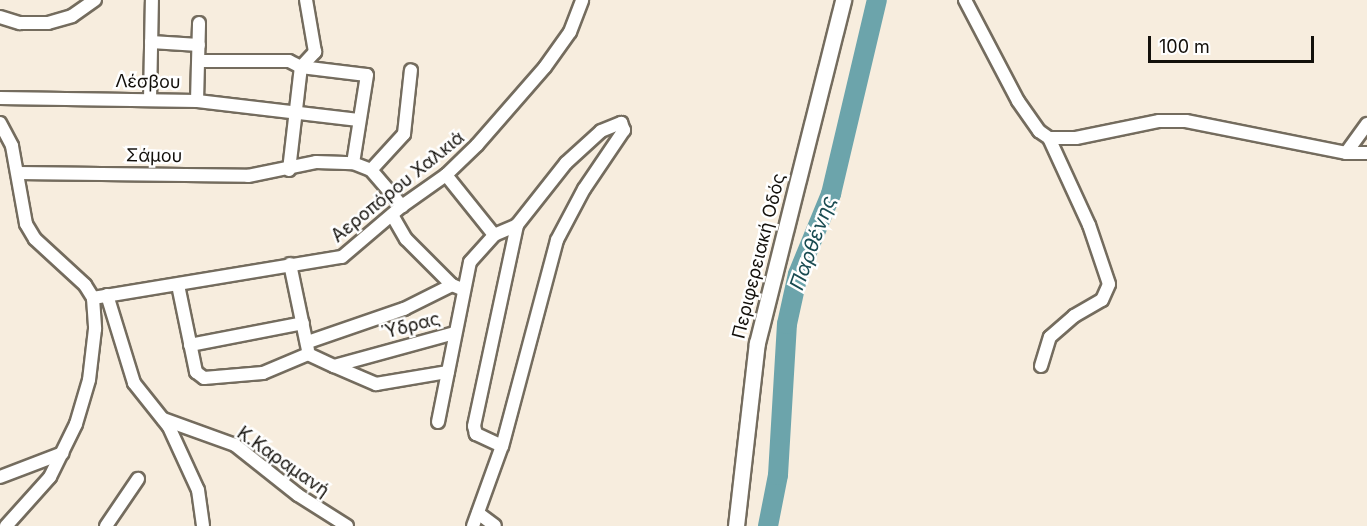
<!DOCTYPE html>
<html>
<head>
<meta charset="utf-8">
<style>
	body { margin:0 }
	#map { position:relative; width:1367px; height:526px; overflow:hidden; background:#f7edde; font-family:Inter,sans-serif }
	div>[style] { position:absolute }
	.river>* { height:20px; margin:-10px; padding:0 10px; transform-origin:10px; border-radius:10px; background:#6ca4ab }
	.roads { filter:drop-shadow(2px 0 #746c5e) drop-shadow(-2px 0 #746c5e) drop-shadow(0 2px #746c5e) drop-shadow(0 -2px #746c5e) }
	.minor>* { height:12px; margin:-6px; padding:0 6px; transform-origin:6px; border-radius:6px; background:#fff }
	.major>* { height:15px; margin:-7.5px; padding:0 7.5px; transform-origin:7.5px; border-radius:7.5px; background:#fff }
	span { translate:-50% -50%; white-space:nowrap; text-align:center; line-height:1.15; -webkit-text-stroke:5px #fff; paint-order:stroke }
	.street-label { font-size:18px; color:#13100b }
	.water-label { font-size:20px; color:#194b51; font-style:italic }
	.scale { position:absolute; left:1148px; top:36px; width:166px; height:27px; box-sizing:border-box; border:3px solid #13100b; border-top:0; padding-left:8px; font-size:18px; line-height:21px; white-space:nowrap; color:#13100b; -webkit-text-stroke:4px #fff; paint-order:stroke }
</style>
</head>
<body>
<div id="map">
	<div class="river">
		<div style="left:768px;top:526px;width:52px;rotate:-78.9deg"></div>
		<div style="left:778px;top:475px;width:151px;rotate:-86.6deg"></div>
		<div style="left:787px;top:324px;width:51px;rotate:-77.6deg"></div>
		<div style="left:798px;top:274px;width:87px;rotate:-67.6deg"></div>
		<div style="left:831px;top:194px;width:199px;rotate:-76.7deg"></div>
	</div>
	<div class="roads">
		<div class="minor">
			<div style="left:965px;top:0;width:114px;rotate:62.3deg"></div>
			<div style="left:1018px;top:101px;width:37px;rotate:55deg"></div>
			<div style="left:1039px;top:131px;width:12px;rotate:35deg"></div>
			<div style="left:1049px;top:138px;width:27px"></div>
			<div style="left:1076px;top:138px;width:85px;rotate:-11.6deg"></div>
			<div style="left:1159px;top:121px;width:27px"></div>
			<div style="left:1186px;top:121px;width:163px;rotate:11.3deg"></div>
			<div style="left:1346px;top:153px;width:21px"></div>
			<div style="left:0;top:17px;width:21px;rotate:17deg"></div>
			<div style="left:20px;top:23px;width:28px"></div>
			<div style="left:48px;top:23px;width:25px;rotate:-16deg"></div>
			<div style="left:72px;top:16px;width:28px;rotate:-35deg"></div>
			<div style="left:151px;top:42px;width:48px;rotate:3.6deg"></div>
			<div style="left:199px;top:61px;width:90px"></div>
			<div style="left:289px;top:61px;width:13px;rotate:27deg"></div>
			<div style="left:301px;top:67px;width:66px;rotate:6.9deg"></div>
			<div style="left:367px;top:75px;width:89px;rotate:99deg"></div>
			<div style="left:301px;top:67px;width:21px;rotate:-47deg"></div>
			<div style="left:315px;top:52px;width:53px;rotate:-99.8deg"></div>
			<div style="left:0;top:98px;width:197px;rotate:0.9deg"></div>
			<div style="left:197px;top:101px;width:163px;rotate:6.7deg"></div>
			<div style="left:150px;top:100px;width:100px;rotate:-88.9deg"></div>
			<div style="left:197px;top:101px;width:78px;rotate:-88.5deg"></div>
			<div style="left:0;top:123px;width:26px;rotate:62deg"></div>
			<div style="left:12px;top:146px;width:79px;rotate:79.8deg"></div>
			<div style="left:26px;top:224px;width:17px;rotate:59deg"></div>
			<div style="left:35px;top:239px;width:68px;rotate:42.6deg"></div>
			<div style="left:85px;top:285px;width:15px;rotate:58deg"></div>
			<div style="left:93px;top:298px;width:31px;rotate:86deg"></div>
			<div style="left:95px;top:329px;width:51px;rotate:96.7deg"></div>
			<div style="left:89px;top:380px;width:46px;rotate:106.5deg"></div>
			<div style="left:76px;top:424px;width:59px;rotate:116.1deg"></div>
			<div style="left:50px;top:477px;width:66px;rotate:131.9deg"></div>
			<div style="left:1346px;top:153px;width:36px;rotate:-54deg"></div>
			<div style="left:289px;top:170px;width:104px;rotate:-83.4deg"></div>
			<div style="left:371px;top:170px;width:49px;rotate:-47.5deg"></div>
			<div style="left:404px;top:134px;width:64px;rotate:-83.8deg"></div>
			<div style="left:18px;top:173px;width:230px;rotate:0.7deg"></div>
			<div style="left:248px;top:176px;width:69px;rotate:-11.6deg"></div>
			<div style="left:316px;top:162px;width:37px;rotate:2deg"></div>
			<div style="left:353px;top:163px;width:19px;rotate:21deg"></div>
			<div style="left:371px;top:170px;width:48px;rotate:49.3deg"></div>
			<div style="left:446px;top:175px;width:77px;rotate:51.3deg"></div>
			<div style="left:392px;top:215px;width:28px;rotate:60deg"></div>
			<div style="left:406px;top:239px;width:65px;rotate:45deg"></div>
			<div style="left:290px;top:264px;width:88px;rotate:78.2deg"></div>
			<div style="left:178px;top:285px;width:89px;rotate:78.3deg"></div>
			<div style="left:196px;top:372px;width:10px;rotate:37deg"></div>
			<div style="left:204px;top:378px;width:59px;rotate:-4.8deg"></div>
			<div style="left:263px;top:373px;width:49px;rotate:-22.9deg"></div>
			<div style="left:308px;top:354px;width:29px;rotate:25deg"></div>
			<div style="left:334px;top:366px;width:125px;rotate:-15.3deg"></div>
			<div style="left:107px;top:295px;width:92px;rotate:72.9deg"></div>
			<div style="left:134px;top:383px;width:56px;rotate:51.5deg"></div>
			<div style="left:169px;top:427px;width:69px;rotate:65.3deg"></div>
			<div style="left:198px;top:490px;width:36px;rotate:82deg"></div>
			<div style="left:93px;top:298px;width:252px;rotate:-9.4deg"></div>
			<div style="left:342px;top:257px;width:79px;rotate:-40.4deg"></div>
			<div style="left:402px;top:206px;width:54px;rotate:-35.2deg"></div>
			<div style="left:446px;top:175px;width:43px;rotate:-44.1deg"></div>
			<div style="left:477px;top:145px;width:103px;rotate:-48.9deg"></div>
			<div style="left:545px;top:67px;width:43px;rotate:-54.5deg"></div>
			<div style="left:570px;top:32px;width:34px;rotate:-69deg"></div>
			<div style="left:308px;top:342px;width:102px;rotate:-19deg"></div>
			<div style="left:404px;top:309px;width:54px;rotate:-26.6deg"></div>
			<div style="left:452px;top:285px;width:11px;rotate:22deg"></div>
			<div style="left:190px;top:345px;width:115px;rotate:-11deg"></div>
			<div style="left:334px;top:366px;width:46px;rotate:23.2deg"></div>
			<div style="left:376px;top:384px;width:73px;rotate:-9.5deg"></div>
			<div style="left:1041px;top:366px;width:30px;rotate:-73deg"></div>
			<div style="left:1050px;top:337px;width:32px;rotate:-41deg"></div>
			<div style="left:1074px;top:316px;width:32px;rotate:-30deg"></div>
			<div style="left:1102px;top:300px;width:17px;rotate:-66deg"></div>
			<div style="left:1109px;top:284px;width:62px;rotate:-108.7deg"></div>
			<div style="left:1089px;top:225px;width:96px;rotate:-114.7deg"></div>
			<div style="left:163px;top:419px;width:77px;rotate:19.9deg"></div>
			<div style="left:235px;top:445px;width:80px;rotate:38.4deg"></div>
			<div style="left:298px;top:495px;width:58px;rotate:32.3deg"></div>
			<div style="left:438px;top:422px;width:163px;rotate:-78.7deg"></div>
			<div style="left:470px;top:262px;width:36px;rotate:-48deg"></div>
			<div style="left:494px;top:235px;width:25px;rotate:-23deg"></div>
			<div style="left:0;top:477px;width:67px;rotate:-20.9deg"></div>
			<div style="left:478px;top:513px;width:21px;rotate:37deg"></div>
			<div style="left:106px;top:526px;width:57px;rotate:-55.8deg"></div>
			<div style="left:473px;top:526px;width:85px;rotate:-70.1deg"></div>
			<div style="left:502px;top:446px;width:29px;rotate:-155deg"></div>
			<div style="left:476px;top:434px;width:8px;rotate:-104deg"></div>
			<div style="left:474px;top:426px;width:206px;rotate:-77.9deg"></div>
			<div style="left:517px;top:225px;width:79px;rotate:-51.7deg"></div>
			<div style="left:566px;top:163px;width:47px;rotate:-42.4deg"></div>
			<div style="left:601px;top:131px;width:22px;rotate:-22deg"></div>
			<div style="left:621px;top:123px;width:8px;rotate:67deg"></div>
			<div style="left:624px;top:130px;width:71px;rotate:124.1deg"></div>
			<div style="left:584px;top:189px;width:58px;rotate:117.9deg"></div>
			<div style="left:557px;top:240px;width:213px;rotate:104.9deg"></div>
		</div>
		<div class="major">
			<div style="left:736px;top:526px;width:184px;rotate:-83.5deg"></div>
			<div style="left:757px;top:343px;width:354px;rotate:-75.9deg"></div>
		</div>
	</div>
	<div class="street-label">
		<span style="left:148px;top:82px;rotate:1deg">Λέσβου</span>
		<span style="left:154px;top:156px;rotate:1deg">Σάμου</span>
		<span style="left:398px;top:187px;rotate:-39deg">Αεροπόρου Χαλκιά</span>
		<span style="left:759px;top:256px;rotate:-76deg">Περιφερειακή Οδός</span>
		<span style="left:411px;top:326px;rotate:-15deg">Ύδρας</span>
		<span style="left:283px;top:462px;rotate:35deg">Κ.Καραμανή</span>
	</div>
	<div class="water-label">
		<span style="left:813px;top:243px;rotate:-70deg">Παρθένης</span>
	</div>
	<div class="scale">100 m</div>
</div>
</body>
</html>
